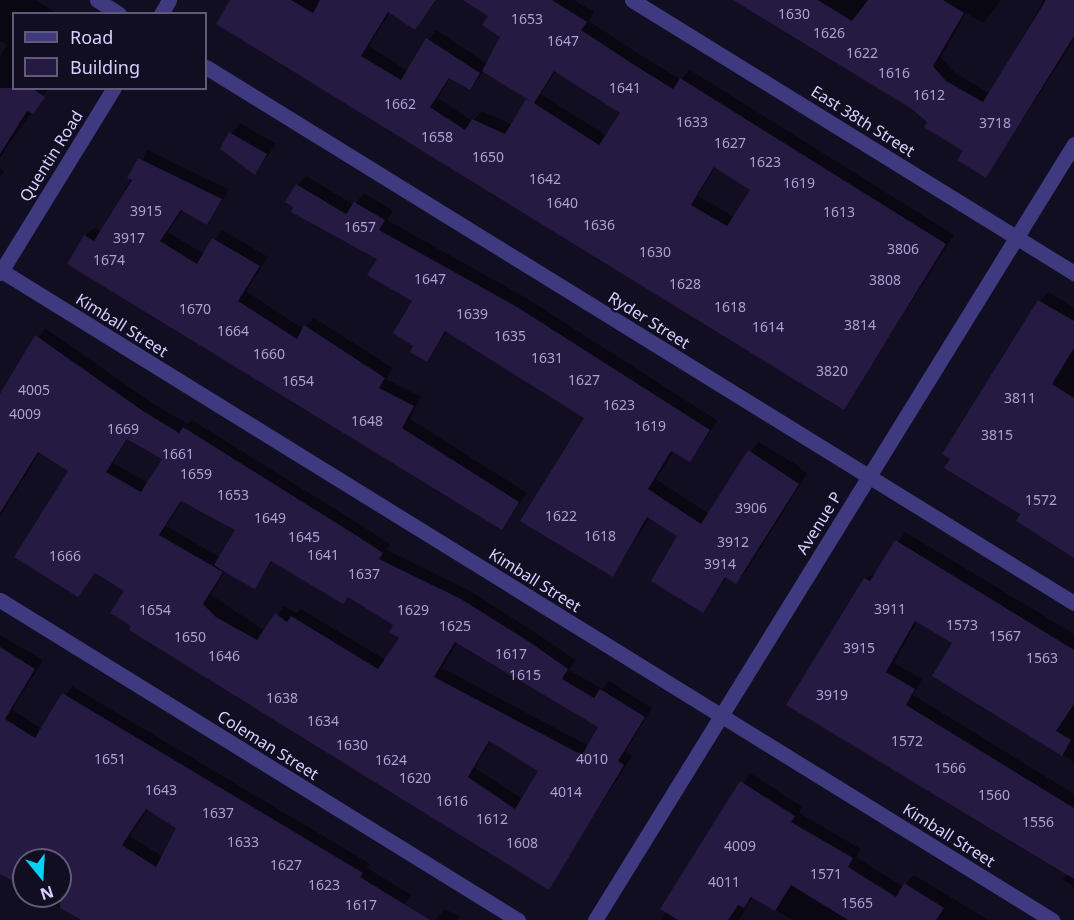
<!DOCTYPE html>
<html>
<head>
<meta charset="utf-8">
<style>
	body { margin:0 }
	#map { position:relative; width:1074px; height:920px; overflow:hidden; background:#120e21; font-family:"Noto Sans",sans-serif }
	div>[style] { position:absolute }
	.shadow>* { inset:0; background:#0007 }
	.building>* { inset:0; background:#241a42 }
	.street>* { height:15px; margin:-7.5px; padding:0 7.5px; transform-origin:7.5px; border-radius:7.5px; background:#3f3980 }
	span { translate:-50% -50%; white-space:nowrap; text-align:center; line-height:1.15; -webkit-text-stroke:4.5px #120e21; paint-order:stroke }
	.number-label { font-size:14px; color:#aaa2cf }
	.number-label span { -webkit-text-stroke-width:0 }
	.street-label { font-size:16px; color:#d7cffe }
	.legend { position:absolute; left:12px; top:12px; width:195px; height:78px; box-sizing:border-box; background:#120e21; border:2px solid #615b79; margin:0; padding:8px 10px; list-style:none; font-size:18px; color:#d7cffe }
	.legend li { display:flex; align-items:center; gap:12px; height:30px }
	.legend b { width:30px; border:2px solid #615b79 }
	.north { position:absolute; left:12px; top:848px; width:60px; height:60px; box-sizing:border-box; background:#120e21; border:2px solid #615b79; border-radius:50%; rotate:162deg; font-size:16px; font-weight:700; line-height:24px; text-align:center; color:#d7cffe }
	.north::after { content:''; display:block; margin:auto; width:21px; height:27px; background:#04d1f5; clip-path:polygon(50% 0,100% 100%,50% 72%,0 100%) }
</style>
</head>
<body>
<div id="map">
	<div class="shadow">
		<div style="clip-path:polygon(0 0,36px 0,58px 14px,14px 14px,14px 88px,49px 88px,0 157px,0 57px,7px 45px,0 41px)"></div>
		<div style="clip-path:polygon(evenodd,233px 0,437px 0,415px 28px,390px 12px,369px 46px,408px 71px,436px 30px,487px 64px,502px 36px,490px 15px,466px 0,574px 0,594px 12px,589px 21px,645px 58px,681px 80px,690px 70px,954px 235px,844px 408px,233px 0,484px 71px,529px 98px,512px 125px,482px 111px,472px 121px,438px 98px,451px 77px,470px 89px,484px 71px,233px 0,556px 71px,622px 113px,607px 136px,541px 94px,556px 71px,233px 0,716px 166px,752px 189px,734px 217px,698px 196px,716px 166px)"></div>
		<div style="clip-path:polygon(738px 0,1001px 0,983px 23px,966px 13px,941px 57px,955px 73px,990px 94px,1044px 0,1074px 0,1074px 40px,986px 176px,965px 150px,913px 107px)"></div>
		<div style="clip-path:polygon(240px 123px,276px 144px,255px 173px,221px 148px)"></div>
		<div style="clip-path:polygon(148px 150px,229px 190px,207px 224px,183px 210px,167px 232px,204px 254px,222px 230px,268px 257px,246px 291px,303px 329px,314px 318px,393px 368px,386px 379px,421px 397px,410px 419px,527px 493px,501px 528px,85px 236px,94px 228px,101px 232px)"></div>
		<div style="clip-path:polygon(0 168px,4px 171px,0 177px)"></div>
		<div style="clip-path:polygon(306px 176px,354px 205px,364px 193px,393px 211px,387px 220px,526px 298px,718px 421px,690px 460px,674px 451px,656px 479px,709px 514px,758px 442px,797px 465px,807px 474px,745px 573px,735px 582px,727px 577px,703px 611px,679px 536px,650px 517px,613px 575px,586px 417px,447px 331px,427px 360px,415px 345px,414px 301px,379px 258px,297px 185px)"></div>
		<div style="clip-path:polygon(1048px 292px,1074px 308px,1074px 555px,1022px 513px,1039px 301px)"></div>
		<div style="clip-path:polygon(evenodd,45px 328px,152px 403px,188px 424px,192px 420px,370px 531px,390px 544px,387px 550px,470px 591px,539px 635px,575px 660px,569px 670px,602px 689px,609px 681px,652px 708px,625px 752px,632px 756px,548px 888px,133px 625px,126px 590px,96px 572px,78px 595px,70px 471px,40px 452px,0 516px,0 396px,45px 328px,129px 438px,164px 459px,148px 483px,113px 463px,129px 438px,45px 328px,183px 500px,237px 530px,221px 558px,166px 526px,183px 500px,45px 328px,273px 561px,343px 603px,349px 596px,395px 625px,401px 637px,386px 660px,301px 609px,296px 613px,284px 606px,265px 631px,211px 595px,226px 570px,254px 587px,273px 561px,45px 328px,458px 642px,600px 726px,589px 746px,442px 668px,458px 642px,45px 328px,491px 740px,540px 771px,522px 799px,475px 768px,491px 740px)"></div>
		<div style="clip-path:polygon(905px 532px,1074px 634px,1074px 762px,934px 676px,954px 643px,917px 621px,894px 663px,922px 679px,913px 695px,1074px 794px,1074px 887px,1063px 880px,1067px 873px,788px 705px,865px 579px,877px 572px)"></div>
		<div style="clip-path:polygon(evenodd,0 635px,43px 660px,12px 710px,42px 729px,72px 686px,370px 864px,367px 868px,411px 895px,394px 920px,80px 920px,40px 896px,60px 896px,60px 860px,24px 860px,24px 887px,0 872px,0 635px,148px 808px,178px 827px,163px 857px,130px 836px,148px 808px)"></div>
		<div style="clip-path:polygon(750px 773px,802px 807px,799px 813px,861px 849px,856px 857px,903px 887px,914px 875px,988px 920px,793px 920px,753px 897px,739px 920px,661px 920px)"></div>
		<div style="clip-path:polygon(445px 909px,460px 917px,458px 920px,435px 920px)"></div>
	</div>
	<div class="building">
		<div style="clip-path:polygon(evenodd,230px 0,291px 0,313px 13px,320px 0,436px 0,415px 30px,388px 12px,361px 56px,401px 80px,426px 38px,480px 73px,470px 90px,449px 78px,430px 107px,465px 130px,472px 119px,505px 134px,526px 99px,530px 101px,482px 71px,500px 37px,482px 25px,488px 16px,463px 0,552px 0,587px 22px,581px 30px,636px 66px,673px 89px,680px 78px,946px 244px,844px 410px,216px 24px,230px 0,554px 71px,620px 113px,599px 145px,534px 103px,554px 71px,230px 0,714px 167px,750px 190px,727px 226px,691px 205px,714px 167px)"></div>
		<div style="clip-path:polygon(733px 0,818px 0,852px 21px,868px 0,943px 0,964px 13px,933px 66px,946px 81px,983px 102px,1046px 0,1074px 0,1074px 36px,986px 178px,957px 160px,963px 151px,924px 127px,927px 122px,912px 109px)"></div>
		<div style="clip-path:polygon(0 88px,32px 88px,45px 97px,33px 114px,27px 111px,0 154px)"></div>
		<div style="clip-path:polygon(229px 132px,267px 154px,255px 175px,220px 149px)"></div>
		<div style="clip-path:polygon(138px 158px,222px 199px,207px 225px,181px 210px,160px 241px,197px 264px,212px 238px,260px 266px,238px 301px,297px 339px,304px 325px,385px 378px,379px 388px,414px 406px,402px 428px,519px 502px,502px 530px,67px 264px,84px 235px,94px 241px,132px 180px,127px 178px)"></div>
		<div style="clip-path:polygon(296px 184px,346px 214px,354px 202px,385px 220px,379px 230px,517px 307px,710px 430px,690px 462px,671px 451px,648px 489px,701px 524px,748px 450px,799px 484px,736px 584px,725px 577px,703px 613px,651px 581px,677px 536px,647px 517px,613px 577px,520px 521px,584px 418px,445px 331px,427px 362px,410px 352px,413px 346px,393px 333px,412px 301px,367px 275px,377px 259px,291px 212px,293px 207px,285px 202px)"></div>
		<div style="clip-path:polygon(1038px 300px,1074px 321px,1074px 348px,1052px 384px,1074px 398px,1074px 558px,1016px 521px,1020px 514px,944px 468px,950px 459px,942px 454px)"></div>
		<div style="clip-path:polygon(evenodd,35px 335px,143px 411px,179px 433px,183px 427px,362px 539px,383px 553px,379px 559px,461px 599px,531px 643px,568px 669px,562px 679px,594px 698px,600px 689px,645px 717px,618px 761px,624px 765px,549px 890px,129px 630px,131px 626px,110px 613px,124px 591px,95px 573px,78px 597px,14px 557px,68px 471px,38px 452px,0 513px,0 394px,35px 335px,127px 439px,162px 459px,141px 492px,106px 472px,127px 439px,35px 335px,181px 501px,235px 530px,214px 565px,233px 577px,255px 589px,271px 561px,343px 604px,348px 597px,393px 625px,389px 632px,399px 638px,378px 669px,291px 616px,287px 622px,275px 613px,257px 640px,216px 617px,203px 604px,223px 572px,159px 535px,181px 501px,35px 335px,455px 642px,598px 727px,582px 755px,434px 677px,455px 642px,35px 335px,489px 741px,538px 771px,515px 809px,468px 777px,489px 741px)"></div>
		<div style="clip-path:polygon(895px 540px,1074px 650px,1074px 704px,1056px 731px,1071px 740px,1062px 756px,932px 676px,952px 643px,915px 621px,886px 672px,915px 689px,906px 705px,1074px 808px,1074px 879px,786px 705px,864px 578px,870px 581px)"></div>
		<div style="clip-path:polygon(evenodd,0 647px,35px 669px,5px 719px,35px 738px,62px 693px,363px 873px,360px 877px,430px 920px,81px 920px,60px 908px,60px 860px,24px 860px,24px 887px,0 874px,0 647px,146px 809px,176px 828px,156px 867px,122px 845px,146px 809px)"></div>
		<div style="clip-path:polygon(740px 781px,795px 816px,791px 822px,853px 858px,848px 867px,896px 897px,904px 883px,944px 908px,936px 920px,848px 920px,791px 885px,775px 911px,751px 897px,744px 908px,738px 905px,728px 920px,678px 920px,660px 909px)"></div>
	</div>
	<div class="street">
		<div style="left:97px;top:0;width:26px;rotate:32deg"></div>
		<div style="left:632px;top:0;width:520px;rotate:31.7deg"></div>
		<div style="left:161px;top:14px;width:16px;rotate:-60deg"></div>
		<div style="left:206px;top:67px;width:1020px;rotate:31.7deg"></div>
		<div style="left:0;top:270px;width:1237px;rotate:31.71deg"></div>
		<div style="left:0;top:273px;width:217px;rotate:-58.4deg"></div>
		<div style="left:0;top:600px;width:609px;rotate:31.71deg"></div>
		<div style="left:595px;top:920px;width:912px;rotate:-58.31deg"></div>
	</div>
	<div class="number-label">
		<span style="left:794px;top:14px">1630</span>
		<span style="left:527px;top:19px">1653</span>
		<span style="left:829px;top:33px">1626</span>
		<span style="left:563px;top:41px">1647</span>
		<span style="left:862px;top:53px">1622</span>
		<span style="left:894px;top:73px">1616</span>
		<span style="left:625px;top:88px">1641</span>
		<span style="left:929px;top:95px">1612</span>
		<span style="left:400px;top:104px">1662</span>
		<span style="left:692px;top:122px">1633</span>
		<span style="left:995px;top:123px">3718</span>
		<span style="left:437px;top:137px">1658</span>
		<span style="left:730px;top:143px">1627</span>
		<span style="left:488px;top:157px">1650</span>
		<span style="left:765px;top:162px">1623</span>
		<span style="left:545px;top:179px">1642</span>
		<span style="left:799px;top:183px">1619</span>
		<span style="left:562px;top:203px">1640</span>
		<span style="left:146px;top:211px">3915</span>
		<span style="left:839px;top:212px">1613</span>
		<span style="left:599px;top:225px">1636</span>
		<span style="left:360px;top:227px">1657</span>
		<span style="left:129px;top:238px">3917</span>
		<span style="left:903px;top:249px">3806</span>
		<span style="left:655px;top:252px">1630</span>
		<span style="left:109px;top:260px">1674</span>
		<span style="left:430px;top:279px">1647</span>
		<span style="left:885px;top:280px">3808</span>
		<span style="left:685px;top:284px">1628</span>
		<span style="left:730px;top:307px">1618</span>
		<span style="left:195px;top:309px">1670</span>
		<span style="left:472px;top:314px">1639</span>
		<span style="left:860px;top:325px">3814</span>
		<span style="left:768px;top:327px">1614</span>
		<span style="left:233px;top:331px">1664</span>
		<span style="left:510px;top:336px">1635</span>
		<span style="left:269px;top:354px">1660</span>
		<span style="left:547px;top:358px">1631</span>
		<span style="left:832px;top:371px">3820</span>
		<span style="left:584px;top:380px">1627</span>
		<span style="left:298px;top:381px">1654</span>
		<span style="left:34px;top:390px">4005</span>
		<span style="left:1020px;top:398px">3811</span>
		<span style="left:619px;top:405px">1623</span>
		<span style="left:25px;top:414px">4009</span>
		<span style="left:367px;top:421px">1648</span>
		<span style="left:650px;top:426px">1619</span>
		<span style="left:123px;top:429px">1669</span>
		<span style="left:997px;top:435px">3815</span>
		<span style="left:178px;top:454px">1661</span>
		<span style="left:196px;top:474px">1659</span>
		<span style="left:233px;top:495px">1653</span>
		<span style="left:1041px;top:500px">1572</span>
		<span style="left:751px;top:508px">3906</span>
		<span style="left:561px;top:516px">1622</span>
		<span style="left:270px;top:518px">1649</span>
		<span style="left:600px;top:536px">1618</span>
		<span style="left:304px;top:537px">1645</span>
		<span style="left:733px;top:542px">3912</span>
		<span style="left:323px;top:555px">1641</span>
		<span style="left:65px;top:556px">1666</span>
		<span style="left:720px;top:564px">3914</span>
		<span style="left:364px;top:574px">1637</span>
		<span style="left:890px;top:609px">3911</span>
		<span style="left:155px;top:610px">1654</span>
		<span style="left:413px;top:610px">1629</span>
		<span style="left:962px;top:625px">1573</span>
		<span style="left:455px;top:626px">1625</span>
		<span style="left:1005px;top:636px">1567</span>
		<span style="left:190px;top:637px">1650</span>
		<span style="left:859px;top:648px">3915</span>
		<span style="left:511px;top:654px">1617</span>
		<span style="left:224px;top:656px">1646</span>
		<span style="left:1042px;top:658px">1563</span>
		<span style="left:525px;top:675px">1615</span>
		<span style="left:832px;top:695px">3919</span>
		<span style="left:282px;top:698px">1638</span>
		<span style="left:323px;top:721px">1634</span>
		<span style="left:907px;top:741px">1572</span>
		<span style="left:352px;top:745px">1630</span>
		<span style="left:110px;top:759px">1651</span>
		<span style="left:592px;top:759px">4010</span>
		<span style="left:391px;top:760px">1624</span>
		<span style="left:950px;top:768px">1566</span>
		<span style="left:415px;top:778px">1620</span>
		<span style="left:161px;top:790px">1643</span>
		<span style="left:566px;top:792px">4014</span>
		<span style="left:994px;top:795px">1560</span>
		<span style="left:452px;top:801px">1616</span>
		<span style="left:218px;top:813px">1637</span>
		<span style="left:492px;top:819px">1612</span>
		<span style="left:1038px;top:822px">1556</span>
		<span style="left:243px;top:842px">1633</span>
		<span style="left:522px;top:843px">1608</span>
		<span style="left:740px;top:846px">4009</span>
		<span style="left:286px;top:865px">1627</span>
		<span style="left:826px;top:874px">1571</span>
		<span style="left:724px;top:882px">4011</span>
		<span style="left:324px;top:885px">1623</span>
		<span style="left:857px;top:903px">1565</span>
		<span style="left:361px;top:905px">1617</span>
	</div>
	<div class="street-label">
		<span style="left:863px;top:121px;rotate:32deg">East 38th Street</span>
		<span style="left:51px;top:156px;rotate:-58deg">Quentin Road</span>
		<span style="left:649px;top:320px;rotate:32deg">Ryder Street</span>
		<span style="left:122px;top:325px;rotate:32deg">Kimball Street</span>
		<span style="left:819px;top:523px;rotate:-58deg">Avenue P</span>
		<span style="left:535px;top:580px;rotate:32deg">Kimball Street</span>
		<span style="left:268px;top:745px;rotate:32deg">Coleman Street</span>
		<span style="left:949px;top:835px;rotate:32deg">Kimball Street</span>
	</div>
	<ul class="legend">
	<li><b style="height:8px;background:#3f3980"></b>Road</li>
	<li><b style="height:16px;background:#241a42"></b>Building</li>
	</ul>
	<div class="north">N</div>
</div>
</body>
</html>
